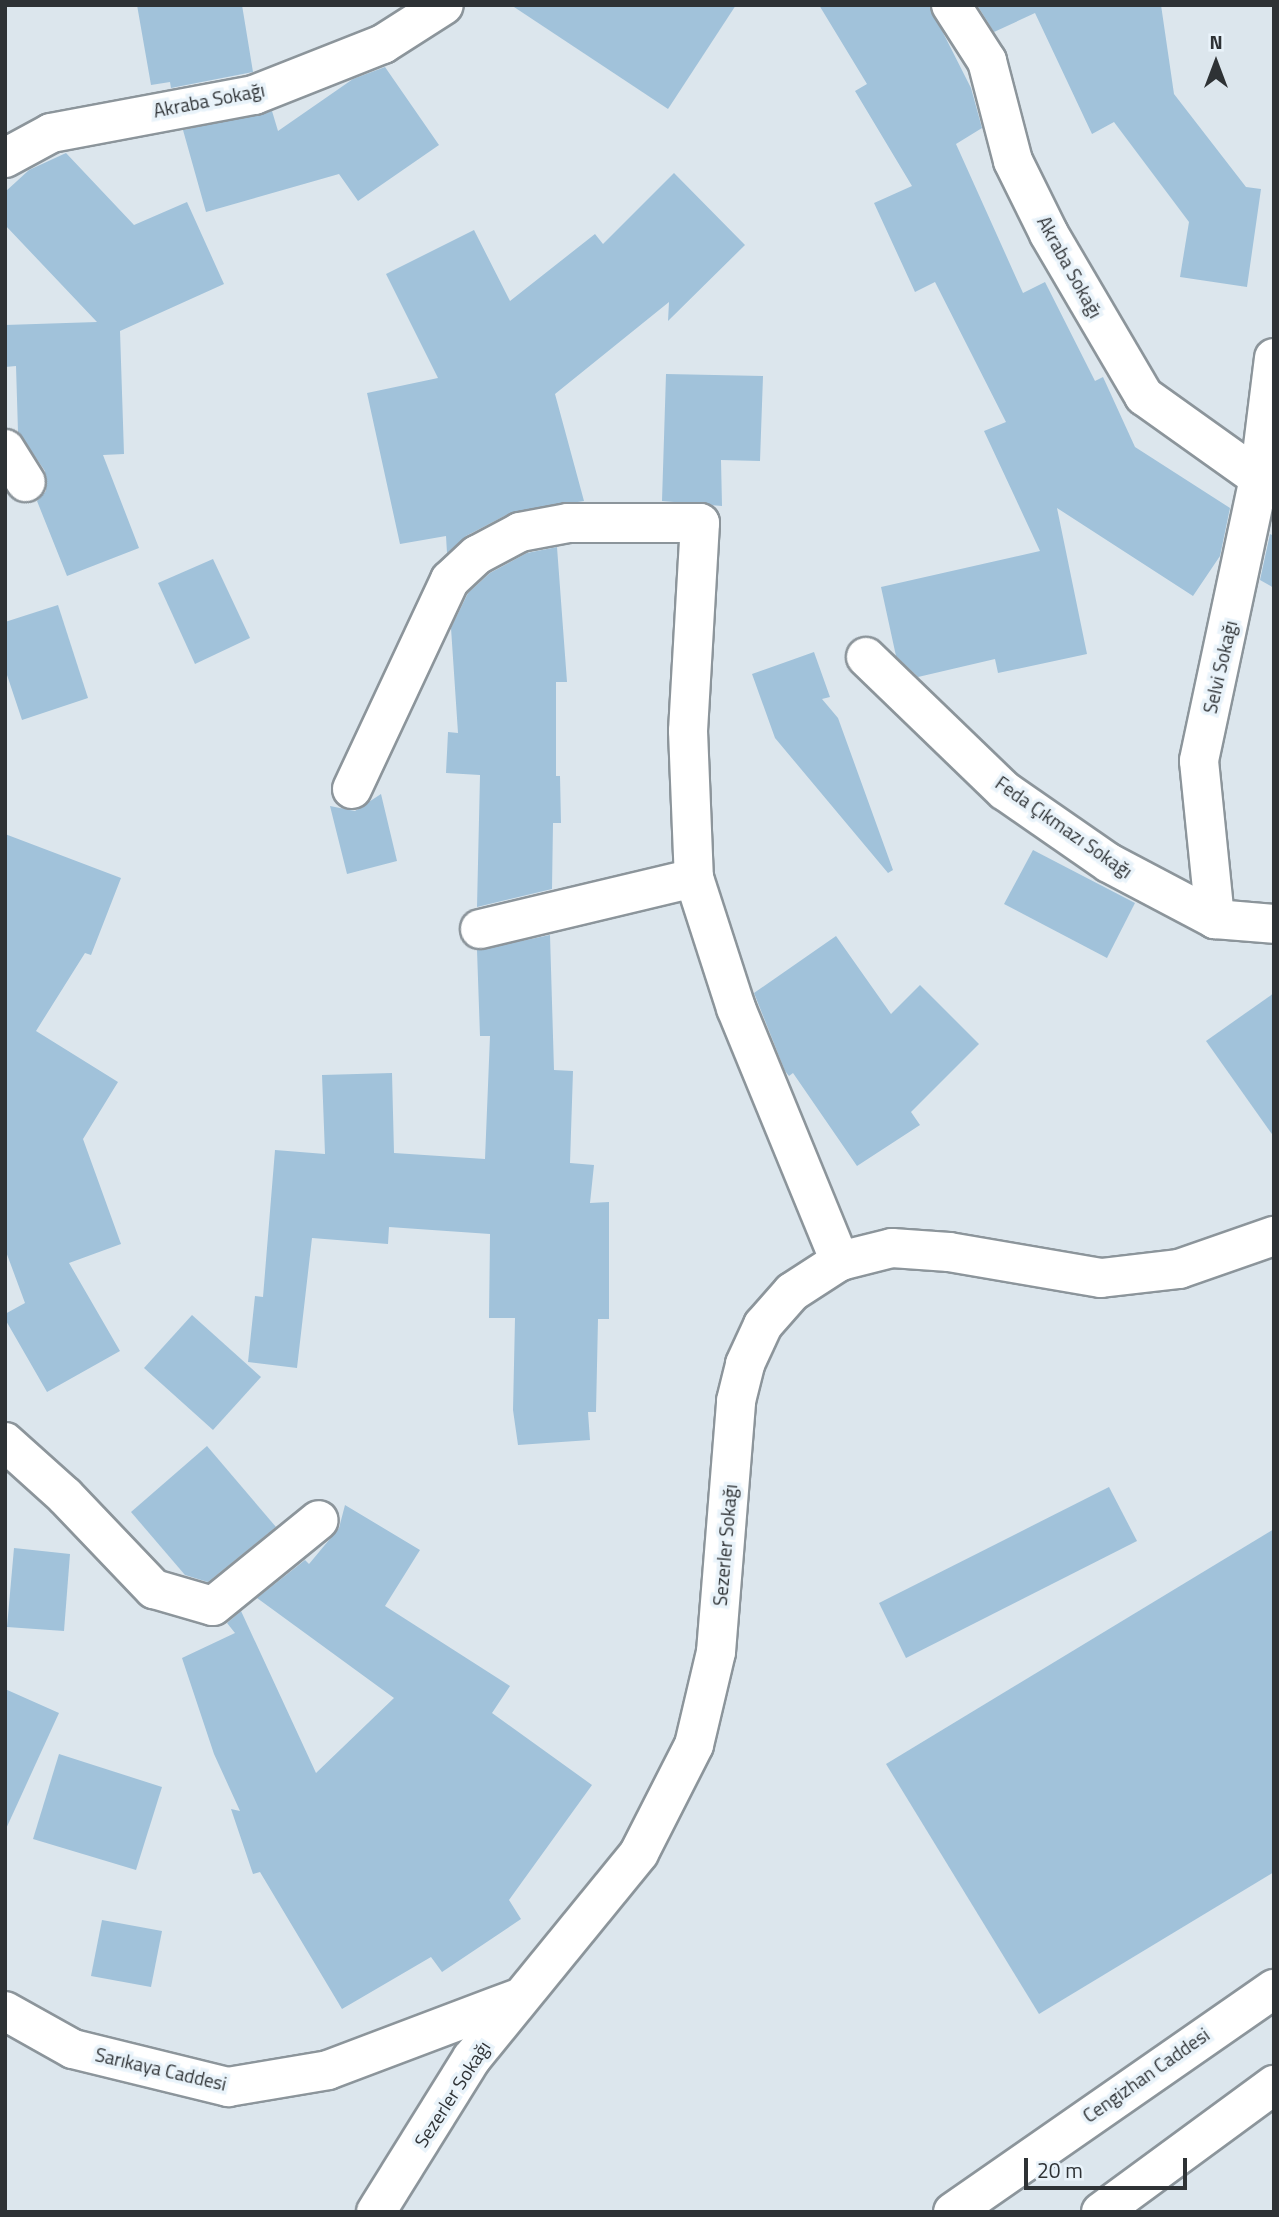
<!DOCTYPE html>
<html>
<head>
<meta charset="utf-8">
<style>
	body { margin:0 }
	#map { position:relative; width:1279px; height:2217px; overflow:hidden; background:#dce6ed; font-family:"Titillium Web",sans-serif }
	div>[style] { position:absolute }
	.building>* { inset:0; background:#a1c2da }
	.roads { filter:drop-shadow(2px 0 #8c959b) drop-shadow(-2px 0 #8c959b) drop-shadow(0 2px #8c959b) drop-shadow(0 -2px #8c959b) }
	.minor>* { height:38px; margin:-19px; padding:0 19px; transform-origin:19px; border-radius:19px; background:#fff }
	.secondary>* { height:38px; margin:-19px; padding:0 19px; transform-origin:19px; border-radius:19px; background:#fff }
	span { translate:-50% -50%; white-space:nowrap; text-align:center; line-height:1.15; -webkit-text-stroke:7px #e9f3fa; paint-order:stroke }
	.street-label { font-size:19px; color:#2e3235 }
	.frame { position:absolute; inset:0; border:7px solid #2e3235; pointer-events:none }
	.north { position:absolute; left:1181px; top:28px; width:70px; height:70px; -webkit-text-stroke:5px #e9f3fa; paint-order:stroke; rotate:0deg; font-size:19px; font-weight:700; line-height:28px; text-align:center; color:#2e3235 }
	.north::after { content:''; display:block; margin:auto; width:24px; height:32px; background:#2e3235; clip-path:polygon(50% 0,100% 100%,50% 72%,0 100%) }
	.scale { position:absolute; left:1024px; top:2158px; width:163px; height:32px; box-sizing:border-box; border:4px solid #2e3235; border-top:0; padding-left:9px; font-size:21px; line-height:24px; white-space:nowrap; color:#2e3235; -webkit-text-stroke:5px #e9f3fa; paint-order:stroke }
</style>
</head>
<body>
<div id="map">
	<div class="building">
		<div style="clip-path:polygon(137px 5px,242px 5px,253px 72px,171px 88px,170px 82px,151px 85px)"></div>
		<div style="clip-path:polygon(511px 5px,736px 5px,668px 109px)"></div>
		<div style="clip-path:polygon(819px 5px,929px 5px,971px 88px,982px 128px,956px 144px,1023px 293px,1045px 282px,1095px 381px,1103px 377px,1135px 447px,1230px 508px,1220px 556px,1193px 596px,1057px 508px,1087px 654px,998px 673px,995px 659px,918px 677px,896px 656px,881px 587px,1040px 551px,984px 431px,1006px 422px,935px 282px,915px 292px,874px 203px,912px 186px,855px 91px,867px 84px)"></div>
		<div style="clip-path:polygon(977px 5px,1161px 5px,1174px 94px,1246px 187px,1261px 189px,1247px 287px,1180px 277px,1189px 222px,1114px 122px,1092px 134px,1035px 13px,994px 32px)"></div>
		<div style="clip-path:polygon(385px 67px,439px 145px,358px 201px,339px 174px,206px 212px,183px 130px,272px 111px,278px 131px,353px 79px)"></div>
		<div style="clip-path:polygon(66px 153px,134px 225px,187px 202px,224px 284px,120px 331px,124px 454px,103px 455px,139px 548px,67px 576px,37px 501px,46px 491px,45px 471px,18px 432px,16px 366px,5px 367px,5px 325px,97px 322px,5px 225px,5px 192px,29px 170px)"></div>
		<div style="clip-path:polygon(674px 173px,745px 245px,668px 321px,669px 302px,555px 394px,584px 501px,510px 513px,466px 536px,447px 553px,446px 536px,400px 544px,367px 393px,438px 378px,386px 274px,474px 230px,510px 301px,595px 234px,603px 244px)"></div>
		<div style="clip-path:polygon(666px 374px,763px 376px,760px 461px,721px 460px,722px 506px,662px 501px)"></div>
		<div style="clip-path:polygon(1270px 534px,1274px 536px,1274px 588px,1260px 580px)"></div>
		<div style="clip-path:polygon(557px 547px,567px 682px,556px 682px,556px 776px,560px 776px,561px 823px,553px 823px,552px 889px,477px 907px,480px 775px,446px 773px,448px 732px,458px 733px,451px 628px,468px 593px,490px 573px,527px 553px)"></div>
		<div style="clip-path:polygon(213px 559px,250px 638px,195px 664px,158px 583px)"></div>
		<div style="clip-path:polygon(58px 605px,88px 698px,22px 720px,5px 669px,5px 622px)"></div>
		<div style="clip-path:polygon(814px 652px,830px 697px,822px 699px,838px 718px,893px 870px,888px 873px,775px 738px,752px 674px)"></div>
		<div style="clip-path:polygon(381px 794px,397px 861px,347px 874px,330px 806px,355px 811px)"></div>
		<div style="clip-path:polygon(5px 834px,121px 878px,91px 955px,85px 953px,36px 1031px,118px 1082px,83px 1139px,121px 1244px,69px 1263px,120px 1351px,47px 1392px,5px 1319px,5px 1314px,25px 1303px,5px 1249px)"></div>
		<div style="clip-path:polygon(1033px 850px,1135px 903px,1107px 958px,1004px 904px)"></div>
		<div style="clip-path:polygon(550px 935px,554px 1070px,573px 1071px,570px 1163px,594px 1165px,590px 1203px,609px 1202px,609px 1319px,598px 1319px,596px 1412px,588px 1412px,590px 1440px,518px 1445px,513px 1410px,515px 1318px,489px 1318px,490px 1234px,389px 1227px,388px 1244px,312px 1238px,297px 1368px,248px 1362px,255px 1296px,263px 1297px,275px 1150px,325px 1154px,322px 1075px,392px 1073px,394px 1153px,485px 1159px,490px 1036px,480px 1036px,477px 950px)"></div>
		<div style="clip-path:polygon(836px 936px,891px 1014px,920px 985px,979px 1044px,911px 1112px,920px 1125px,857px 1166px,793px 1073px,789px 1076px,785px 1071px,754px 993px)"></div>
		<div style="clip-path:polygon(1274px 993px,1274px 1137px,1206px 1041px)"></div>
		<div style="clip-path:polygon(192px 1315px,261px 1377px,213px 1430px,144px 1368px)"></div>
		<div style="clip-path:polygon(207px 1446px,276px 1527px,208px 1582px,185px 1575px,131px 1512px)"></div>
		<div style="clip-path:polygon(1109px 1487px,1137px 1541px,906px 1658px,879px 1603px)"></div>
		<div style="clip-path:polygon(345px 1505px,420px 1550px,385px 1606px,510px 1686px,492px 1713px,592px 1785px,509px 1900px,521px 1919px,442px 1972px,431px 1957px,342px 2009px,260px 1872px,253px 1874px,231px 1809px,240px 1811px,214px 1754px,182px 1658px,235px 1633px,227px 1623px,241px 1611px,316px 1773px,394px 1698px,257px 1598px,305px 1560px,309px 1564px,339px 1528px)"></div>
		<div style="clip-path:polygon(1274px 1529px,1274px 1872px,1039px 2014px,886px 1764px)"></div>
		<div style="clip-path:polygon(14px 1548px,70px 1554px,64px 1631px,7px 1627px)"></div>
		<div style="clip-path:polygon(5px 1689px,59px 1713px,5px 1831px)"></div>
		<div style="clip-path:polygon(59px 1754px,162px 1787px,136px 1870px,33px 1839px)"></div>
		<div style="clip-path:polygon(102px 1920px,162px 1931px,151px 1987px,91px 1976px)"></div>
	</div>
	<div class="roads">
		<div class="minor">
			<div style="left:951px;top:5px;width:67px;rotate:57.3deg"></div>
			<div style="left:987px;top:61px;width:103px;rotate:75.4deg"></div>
			<div style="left:1013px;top:161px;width:81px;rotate:63.7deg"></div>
			<div style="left:1049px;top:234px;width:188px;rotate:59.6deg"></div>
			<div style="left:1144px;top:396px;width:141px;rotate:35.5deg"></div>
			<div style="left:5px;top:158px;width:52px;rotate:-28.5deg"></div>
			<div style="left:51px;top:133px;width:207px;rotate:-10.6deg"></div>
			<div style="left:254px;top:95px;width:139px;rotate:-21.6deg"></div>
			<div style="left:383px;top:44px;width:72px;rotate:-32.6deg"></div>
			<div style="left:1274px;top:358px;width:121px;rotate:97.1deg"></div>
			<div style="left:1259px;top:478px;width:289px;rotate:102deg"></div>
			<div style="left:1199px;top:761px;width:159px;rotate:84.2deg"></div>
			<div style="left:1215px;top:919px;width:59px;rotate:4.8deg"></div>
			<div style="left:5px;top:449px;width:39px;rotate:58deg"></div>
			<div style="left:866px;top:657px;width:193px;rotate:44deg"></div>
			<div style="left:1005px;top:791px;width:126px;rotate:34.7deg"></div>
			<div style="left:1109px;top:863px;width:120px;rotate:27.8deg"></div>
			<div style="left:352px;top:789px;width:231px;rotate:-64.9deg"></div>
			<div style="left:450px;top:580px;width:37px;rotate:-43deg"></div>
			<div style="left:477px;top:555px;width:49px;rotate:-28.1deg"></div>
			<div style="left:520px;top:532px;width:49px;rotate:-10.6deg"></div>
			<div style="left:568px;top:523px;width:132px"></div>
			<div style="left:700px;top:523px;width:208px;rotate:93.3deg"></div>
			<div style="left:688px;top:731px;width:147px;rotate:87.7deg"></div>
			<div style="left:694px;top:878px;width:137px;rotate:72.1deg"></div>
			<div style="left:736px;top:1008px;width:274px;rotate:67.7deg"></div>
			<div style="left:480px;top:929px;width:220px;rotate:-13.4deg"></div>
			<div style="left:5px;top:1442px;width:81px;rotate:42deg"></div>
			<div style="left:65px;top:1496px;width:129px;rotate:46.3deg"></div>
			<div style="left:154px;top:1589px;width:61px;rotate:16.1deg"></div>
			<div style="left:213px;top:1606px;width:136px;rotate:-39.1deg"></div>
			<div style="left:5px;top:2011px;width:78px;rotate:29.2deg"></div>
			<div style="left:73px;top:2049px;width:160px;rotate:13.8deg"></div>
			<div style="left:228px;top:2087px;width:101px;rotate:-9.6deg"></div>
			<div style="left:328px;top:2070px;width:201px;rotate:-20.7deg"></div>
			<div style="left:376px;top:2212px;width:181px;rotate:-58.1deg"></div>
			<div style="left:472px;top:2058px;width:264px;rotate:-50.8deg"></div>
			<div style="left:639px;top:1853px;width:121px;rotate:-63deg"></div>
			<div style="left:694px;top:1745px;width:96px;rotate:-76.7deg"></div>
			<div style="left:716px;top:1652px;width:252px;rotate:-85.4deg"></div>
			<div style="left:736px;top:1401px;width:38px;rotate:-76deg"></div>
			<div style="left:745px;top:1364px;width:43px;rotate:-65.2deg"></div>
			<div style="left:763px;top:1325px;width:44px;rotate:-48.7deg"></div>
			<div style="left:792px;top:1292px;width:57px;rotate:-32.9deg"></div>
			<div style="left:840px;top:1261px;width:54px;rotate:-14deg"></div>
			<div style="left:892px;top:1248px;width:57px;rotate:4deg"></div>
			<div style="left:949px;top:1252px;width:154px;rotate:9.7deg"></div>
			<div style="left:1101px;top:1278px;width:79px;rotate:-6.6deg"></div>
			<div style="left:1179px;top:1269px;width:101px;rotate:-19.2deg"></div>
		</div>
		<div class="secondary">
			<div style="left:953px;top:2212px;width:391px;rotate:-34.8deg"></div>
			<div style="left:1101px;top:2212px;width:215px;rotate:-36.3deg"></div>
		</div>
	</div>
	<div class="street-label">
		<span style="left:209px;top:100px;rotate:-11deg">Akraba Sokağı</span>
		<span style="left:1070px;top:267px;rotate:61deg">Akraba Sokağı</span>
		<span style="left:1220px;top:667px;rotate:-77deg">Selvi Sokağı</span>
		<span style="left:1064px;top:827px;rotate:35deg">Feda Çıkmazı Sokağı</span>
		<span style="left:725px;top:1545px;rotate:-85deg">Sezerler Sokağı</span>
		<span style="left:161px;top:2069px;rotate:13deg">Sarıkaya Caddesi</span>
		<span style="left:1146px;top:2075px;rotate:-35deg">Cengizhan Caddesi</span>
		<span style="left:452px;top:2094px;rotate:-57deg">Sezerler Sokağı</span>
	</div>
	<div class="frame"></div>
	<div class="north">N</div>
	<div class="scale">20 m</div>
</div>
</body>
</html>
